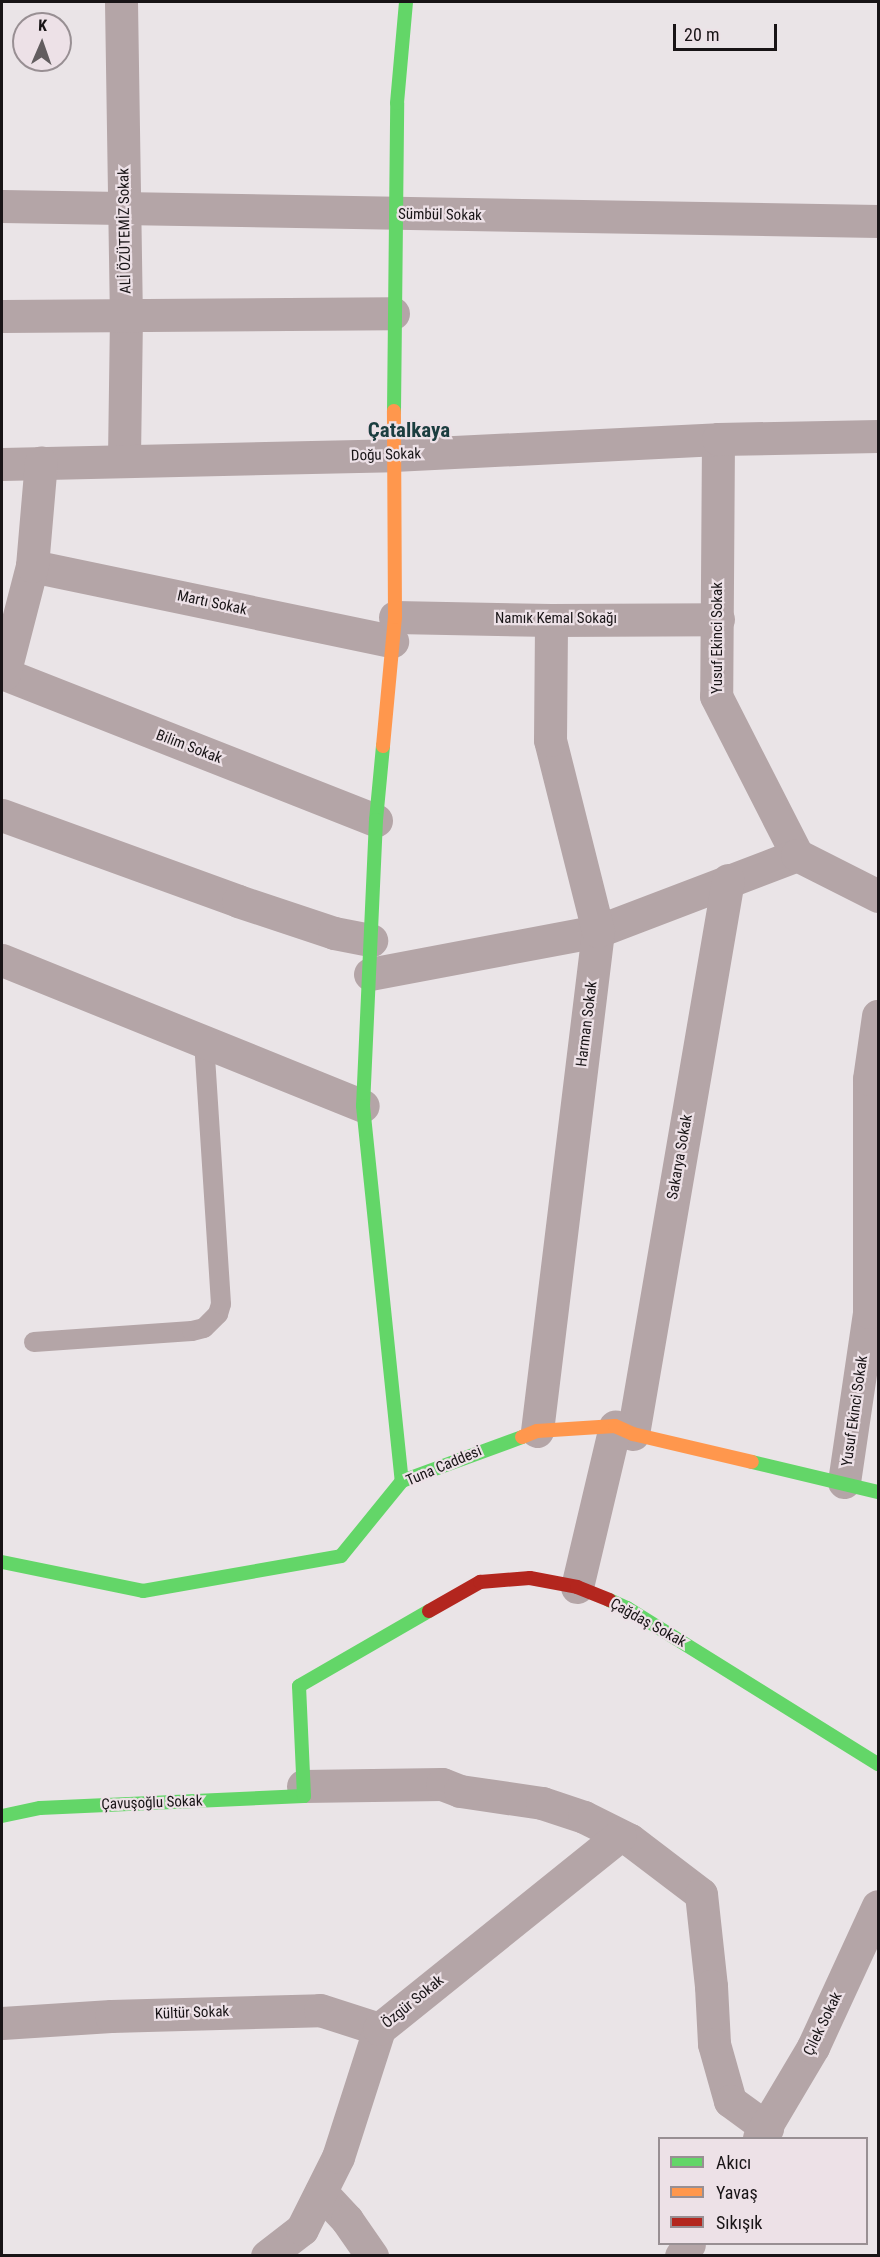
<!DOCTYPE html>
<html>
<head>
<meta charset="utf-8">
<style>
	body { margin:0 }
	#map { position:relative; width:880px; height:2257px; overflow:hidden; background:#eae4e7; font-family:"Roboto Condensed",sans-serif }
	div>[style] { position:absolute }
	.lane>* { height:20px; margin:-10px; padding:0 10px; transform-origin:10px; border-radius:10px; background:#b4a5a7 }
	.street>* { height:33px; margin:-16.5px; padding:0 16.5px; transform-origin:16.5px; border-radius:16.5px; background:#b4a5a7 }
	.fast>* { height:14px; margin:-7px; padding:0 7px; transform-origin:7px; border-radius:7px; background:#63d668 }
	.slow>* { height:14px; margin:-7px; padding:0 7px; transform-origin:7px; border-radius:7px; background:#ff974d }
	.jam>* { height:14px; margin:-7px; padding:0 7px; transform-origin:7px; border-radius:7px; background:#b3261e }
	span { translate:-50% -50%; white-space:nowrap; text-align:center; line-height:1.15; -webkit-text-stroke:4.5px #ede1e7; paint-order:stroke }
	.street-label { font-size:15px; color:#181416 }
	.district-label { font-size:21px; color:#1b3d3f; font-weight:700 }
	.frame { position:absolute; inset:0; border:3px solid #181416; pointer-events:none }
	.legend { position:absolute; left:658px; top:2137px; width:210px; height:108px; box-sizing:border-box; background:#ede1e7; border:2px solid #988f93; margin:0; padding:8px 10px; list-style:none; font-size:18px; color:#181416 }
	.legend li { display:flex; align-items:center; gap:12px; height:30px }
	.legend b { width:30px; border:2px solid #988f93 }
	.north { position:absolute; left:12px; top:12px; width:60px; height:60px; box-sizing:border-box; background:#ede1e7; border:2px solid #988f93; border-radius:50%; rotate:2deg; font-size:16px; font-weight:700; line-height:24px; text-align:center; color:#181416 }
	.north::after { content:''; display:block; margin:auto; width:21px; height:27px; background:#625d5f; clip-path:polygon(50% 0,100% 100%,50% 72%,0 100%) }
	.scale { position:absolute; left:673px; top:24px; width:104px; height:27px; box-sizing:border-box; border:3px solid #181416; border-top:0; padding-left:8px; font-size:18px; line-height:21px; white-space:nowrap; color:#181416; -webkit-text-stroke:4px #ede1e7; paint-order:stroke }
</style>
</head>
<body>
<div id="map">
	<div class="lane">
		<div style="left:34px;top:1342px;width:158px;rotate:-4deg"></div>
		<div style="left:192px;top:1331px;width:12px;rotate:-14deg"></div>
		<div style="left:204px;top:1328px;width:20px;rotate:-45deg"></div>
		<div style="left:218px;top:1314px;width:10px;rotate:-73deg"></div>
		<div style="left:221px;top:1304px;width:263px;rotate:-93.7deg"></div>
	</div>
	<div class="street">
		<div style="left:121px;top:2px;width:313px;rotate:89.1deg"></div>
		<div style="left:126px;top:315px;width:145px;rotate:90.8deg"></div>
		<div style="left:2px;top:206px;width:876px;rotate:0.98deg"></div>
		<div style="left:2px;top:316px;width:391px;rotate:-0.4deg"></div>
		<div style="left:718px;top:439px;width:257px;rotate:90.4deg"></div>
		<div style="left:716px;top:696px;width:178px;rotate:63deg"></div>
		<div style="left:2px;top:464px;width:391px;rotate:-1.3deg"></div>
		<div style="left:393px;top:455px;width:325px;rotate:-2.8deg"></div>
		<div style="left:718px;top:439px;width:160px;rotate:-1.1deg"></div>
		<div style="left:32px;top:566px;width:368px;rotate:11.8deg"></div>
		<div style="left:395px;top:617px;width:156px;rotate:1.1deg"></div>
		<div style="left:551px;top:620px;width:167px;rotate:-0.3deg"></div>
		<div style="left:2px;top:673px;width:402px;rotate:21.5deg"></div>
		<div style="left:4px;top:674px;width:112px;rotate:-75.5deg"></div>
		<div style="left:32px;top:566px;width:104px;rotate:-85.1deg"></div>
		<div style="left:2px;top:815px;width:251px;rotate:20deg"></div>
		<div style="left:238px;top:901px;width:101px;rotate:18.4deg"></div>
		<div style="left:334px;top:933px;width:38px;rotate:11deg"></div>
		<div style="left:2px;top:960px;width:389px;rotate:22deg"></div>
		<div style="left:370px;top:974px;width:232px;rotate:-10.7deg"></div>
		<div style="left:598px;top:931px;width:213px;rotate:-20.9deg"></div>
		<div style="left:797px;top:855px;width:91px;rotate:26.8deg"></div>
		<div style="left:537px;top:1431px;width:504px;rotate:-83.04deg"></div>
		<div style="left:598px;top:931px;width:197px;rotate:-104.1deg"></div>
		<div style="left:550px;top:740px;width:120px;rotate:-89.5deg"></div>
		<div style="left:633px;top:1434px;width:562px;rotate:-80.27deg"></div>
		<div style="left:844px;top:1482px;width:172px;rotate:-81.6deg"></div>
		<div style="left:869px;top:1312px;width:233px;rotate:-90deg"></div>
		<div style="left:869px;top:1079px;width:64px;rotate:-81.9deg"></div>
		<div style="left:577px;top:1587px;width:165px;rotate:-76.7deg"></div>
		<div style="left:303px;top:1786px;width:139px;rotate:-0.8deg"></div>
		<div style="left:442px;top:1784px;width:19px;rotate:21deg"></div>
		<div style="left:460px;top:1791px;width:83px;rotate:8.3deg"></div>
		<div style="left:542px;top:1803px;width:44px;rotate:18.4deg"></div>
		<div style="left:584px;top:1817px;width:51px;rotate:26.6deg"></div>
		<div style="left:630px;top:1840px;width:89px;rotate:37.3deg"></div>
		<div style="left:701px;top:1894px;width:93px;rotate:83.8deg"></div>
		<div style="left:711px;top:1986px;width:58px;rotate:87deg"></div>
		<div style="left:714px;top:2044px;width:59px;rotate:74.3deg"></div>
		<div style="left:730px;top:2101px;width:46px;rotate:36.1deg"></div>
		<div style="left:2px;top:2023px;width:109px;rotate:-3.7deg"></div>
		<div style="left:111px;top:2016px;width:209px;rotate:-1.6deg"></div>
		<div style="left:320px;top:2010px;width:62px;rotate:17.9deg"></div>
		<div style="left:759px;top:2138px;width:106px;rotate:-59.3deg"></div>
		<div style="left:813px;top:2047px;width:155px;rotate:-65.3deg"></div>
		<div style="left:321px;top:2192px;width:38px;rotate:47deg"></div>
		<div style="left:347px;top:2220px;width:44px;rotate:55.2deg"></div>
		<div style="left:267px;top:2256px;width:44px;rotate:-37.6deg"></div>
		<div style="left:302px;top:2229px;width:80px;rotate:-63.4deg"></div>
		<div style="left:338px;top:2157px;width:134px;rotate:-72.2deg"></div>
		<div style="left:379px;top:2029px;width:309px;rotate:-38.8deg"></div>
		<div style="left:681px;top:2256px;width:14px;rotate:-56deg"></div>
	</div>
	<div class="fast">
		<div style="left:394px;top:411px;width:308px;rotate:-89.4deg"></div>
		<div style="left:397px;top:103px;width:101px;rotate:-84.9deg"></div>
		<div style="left:383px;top:746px;width:74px;rotate:95.4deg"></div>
		<div style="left:376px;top:820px;width:286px;rotate:92.6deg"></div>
		<div style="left:363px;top:1106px;width:377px;rotate:84.1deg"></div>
		<div style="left:752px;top:1462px;width:130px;rotate:13.4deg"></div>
		<div style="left:2px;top:1562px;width:144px;rotate:11.6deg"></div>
		<div style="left:143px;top:1591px;width:201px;rotate:-10deg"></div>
		<div style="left:341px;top:1556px;width:97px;rotate:-50.9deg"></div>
		<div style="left:402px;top:1481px;width:128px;rotate:-20.1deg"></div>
		<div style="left:609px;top:1600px;width:20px;rotate:24deg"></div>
		<div style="left:627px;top:1608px;width:296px;rotate:31.9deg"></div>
		<div style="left:2px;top:1816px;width:39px;rotate:-12deg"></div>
		<div style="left:40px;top:1808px;width:264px;rotate:-2.6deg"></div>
		<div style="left:304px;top:1796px;width:110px;rotate:-92.6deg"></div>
		<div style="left:299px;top:1686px;width:150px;rotate:-30deg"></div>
	</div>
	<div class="slow">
		<div style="left:383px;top:746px;width:130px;rotate:-84.7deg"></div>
		<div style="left:395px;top:617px;width:206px;rotate:-90.3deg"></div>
		<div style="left:522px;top:1437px;width:16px;rotate:-22deg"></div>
		<div style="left:537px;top:1431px;width:78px;rotate:-3.7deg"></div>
		<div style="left:615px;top:1426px;width:20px;rotate:24deg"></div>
		<div style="left:633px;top:1434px;width:122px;rotate:13.2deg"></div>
	</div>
	<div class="jam">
		<div style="left:429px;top:1611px;width:59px;rotate:-29.6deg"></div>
		<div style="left:480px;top:1582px;width:50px;rotate:-4.6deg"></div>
		<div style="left:530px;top:1578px;width:48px;rotate:10.8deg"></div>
		<div style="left:577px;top:1587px;width:35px;rotate:22deg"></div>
	</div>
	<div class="street-label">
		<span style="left:440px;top:215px;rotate:1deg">Sümbül Sokak</span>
		<span style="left:125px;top:231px;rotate:-91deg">ALİ ÖZÜTEMİZ Sokak</span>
		<span style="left:386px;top:455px;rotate:-2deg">Doğu Sokak</span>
		<span style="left:212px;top:603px;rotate:12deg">Martı Sokak</span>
		<span style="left:556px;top:619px">Namık Kemal Sokağı</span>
		<span style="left:718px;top:638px;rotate:-90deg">Yusuf Ekinci Sokak</span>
		<span style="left:189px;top:747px;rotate:21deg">Bilim Sokak</span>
		<span style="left:587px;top:1024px;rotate:-83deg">Harman Sokak</span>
		<span style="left:680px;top:1157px;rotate:-80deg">Sakarya Sokak</span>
		<span style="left:855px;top:1411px;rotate:-82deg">Yusuf Ekinci Sokak</span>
		<span style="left:444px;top:1466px;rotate:-23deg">Tuna Caddesi</span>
		<span style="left:648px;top:1623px;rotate:29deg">Çağdaş Sokak</span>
		<span style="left:152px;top:1803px;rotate:-2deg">Çavuşoğlu Sokak</span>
		<span style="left:413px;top:2002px;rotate:-39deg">Özgür Sokak</span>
		<span style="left:192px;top:2013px;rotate:-2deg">Kültür Sokak</span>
		<span style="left:823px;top:2024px;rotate:-64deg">Çilek Sokak</span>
	</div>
	<div class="district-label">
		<span style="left:409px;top:430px">Çatalkaya</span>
	</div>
	<div class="frame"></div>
	<ul class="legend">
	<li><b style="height:8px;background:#63d668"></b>Akıcı</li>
	<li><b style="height:8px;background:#ff974d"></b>Yavaş</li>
	<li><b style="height:8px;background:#b3261e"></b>Sıkışık</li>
	</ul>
	<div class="north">K</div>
	<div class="scale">20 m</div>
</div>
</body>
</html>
